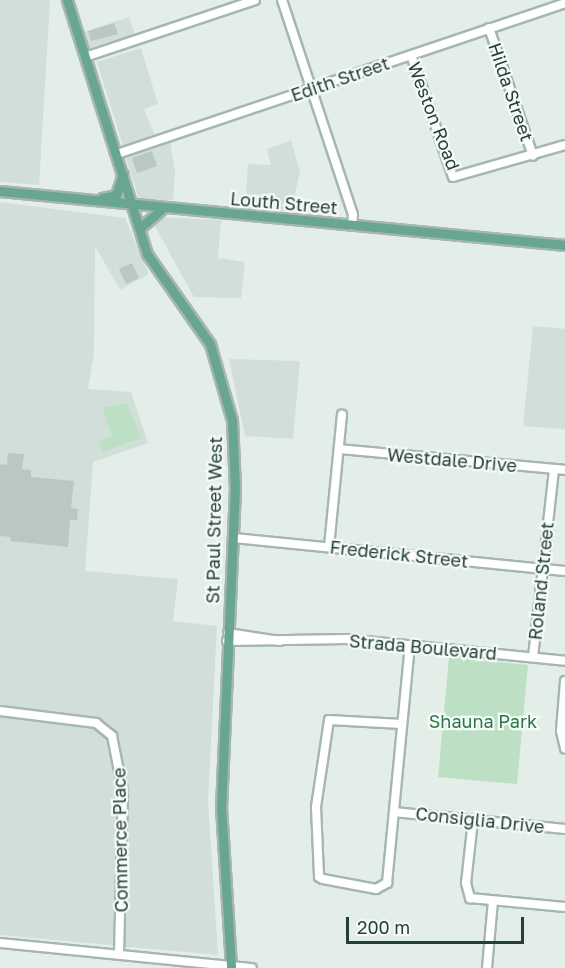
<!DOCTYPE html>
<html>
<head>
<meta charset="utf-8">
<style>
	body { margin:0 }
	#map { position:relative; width:565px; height:968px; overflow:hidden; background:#e4eee9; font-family:"Golos Text",sans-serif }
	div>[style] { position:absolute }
	.built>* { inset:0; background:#d2ded8 }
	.green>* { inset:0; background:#bde0c5 }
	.building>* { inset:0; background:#b9c9c2 }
	.roads { filter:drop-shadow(2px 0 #a6b7b0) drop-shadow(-2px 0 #a6b7b0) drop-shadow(0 2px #a6b7b0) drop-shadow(0 -2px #a6b7b0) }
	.minor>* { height:8px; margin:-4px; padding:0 4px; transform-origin:4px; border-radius:4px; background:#fff }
	.major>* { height:9px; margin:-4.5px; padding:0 4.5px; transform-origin:4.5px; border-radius:4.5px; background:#68a592 }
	span { translate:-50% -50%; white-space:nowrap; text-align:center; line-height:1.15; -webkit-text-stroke:4.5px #f5faf8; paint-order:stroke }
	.street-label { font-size:18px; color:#234137 }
	.park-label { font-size:18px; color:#2b7946 }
	.scale { position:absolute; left:346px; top:917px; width:178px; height:27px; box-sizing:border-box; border:3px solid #234137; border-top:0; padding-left:8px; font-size:18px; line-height:21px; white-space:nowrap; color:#234137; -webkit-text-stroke:4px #f5faf8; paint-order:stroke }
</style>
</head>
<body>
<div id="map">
	<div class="built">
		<div style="clip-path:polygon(0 0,50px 0,39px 185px,0 182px)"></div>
		<div style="clip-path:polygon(129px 17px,135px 34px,90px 48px,84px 32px)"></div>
		<div style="clip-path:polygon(141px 48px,158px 104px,144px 109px,155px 136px,123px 146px,97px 62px)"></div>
		<div style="clip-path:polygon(291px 140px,300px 172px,291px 211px,245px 207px,248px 164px,271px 165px,267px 149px)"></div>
		<div style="clip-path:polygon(170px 141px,175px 172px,173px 200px,139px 199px,126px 158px)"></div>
		<div style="clip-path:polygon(0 202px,125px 218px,149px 274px,120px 290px,95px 246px,94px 353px,88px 389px,131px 392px,148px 443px,93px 462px,85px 571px,178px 579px,173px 621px,217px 626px,208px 801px,218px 955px,0 935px)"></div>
		<div style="clip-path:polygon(156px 217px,221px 220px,218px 258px,245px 262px,241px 298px,194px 297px,152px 221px)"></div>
		<div style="clip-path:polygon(533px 326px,565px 329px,565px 429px,523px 426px)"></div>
		<div style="clip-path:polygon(229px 359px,300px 361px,293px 439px,245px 436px)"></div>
	</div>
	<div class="green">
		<div style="clip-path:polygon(127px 403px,141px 438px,103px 452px,99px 441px,112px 436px,103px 408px)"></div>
		<div style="clip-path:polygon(449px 657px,528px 665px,517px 784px,438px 777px)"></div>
	</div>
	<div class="building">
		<div style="clip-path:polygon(114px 23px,118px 34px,91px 41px,88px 31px)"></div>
		<div style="clip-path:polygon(152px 151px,157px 166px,137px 173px,132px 158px)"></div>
		<div style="clip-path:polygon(132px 263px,139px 278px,126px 284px,119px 269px)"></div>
		<div style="clip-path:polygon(8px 453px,24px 454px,22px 469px,31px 470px,31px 477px,74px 481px,71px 508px,78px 509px,77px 520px,70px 520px,68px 547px,10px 541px,11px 537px,0 536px,0 464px,7px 465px)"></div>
	</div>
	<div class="roads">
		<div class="minor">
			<div style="left:282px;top:0;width:226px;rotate:71.7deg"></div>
			<div style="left:353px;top:215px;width:11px;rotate:95deg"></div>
			<div style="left:489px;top:28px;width:135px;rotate:71deg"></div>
			<div style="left:411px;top:55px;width:129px;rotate:71deg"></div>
			<div style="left:453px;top:177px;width:116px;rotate:-15.9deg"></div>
			<div style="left:85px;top:57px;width:179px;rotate:-18.5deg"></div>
			<div style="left:117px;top:154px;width:471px;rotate:-18.6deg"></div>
			<div style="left:339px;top:449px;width:227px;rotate:5.3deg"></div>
			<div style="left:233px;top:538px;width:334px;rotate:5.7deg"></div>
			<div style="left:329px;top:547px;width:133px;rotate:-84.4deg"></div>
			<div style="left:228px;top:633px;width:52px;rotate:8.9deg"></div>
			<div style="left:227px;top:641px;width:119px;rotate:-1deg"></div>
			<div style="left:346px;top:639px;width:220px;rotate:5.7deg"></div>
			<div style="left:533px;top:657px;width:189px;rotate:-83.6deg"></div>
			<div style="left:565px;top:681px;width:50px;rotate:94.6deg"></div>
			<div style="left:561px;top:731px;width:18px;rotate:77deg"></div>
			<div style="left:0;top:711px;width:97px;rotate:7.1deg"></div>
			<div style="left:96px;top:723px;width:21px;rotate:39deg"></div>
			<div style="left:112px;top:736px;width:56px;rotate:78.7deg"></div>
			<div style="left:123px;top:791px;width:163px;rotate:91.4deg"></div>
			<div style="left:402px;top:724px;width:73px;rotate:-176.9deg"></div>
			<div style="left:329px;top:720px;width:88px;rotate:98.5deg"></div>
			<div style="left:316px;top:807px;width:70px;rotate:87.5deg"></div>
			<div style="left:319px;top:877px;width:4px;rotate:27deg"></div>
			<div style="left:323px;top:879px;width:54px;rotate:10.7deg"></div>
			<div style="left:376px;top:889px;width:13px;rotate:-29deg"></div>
			<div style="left:387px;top:883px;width:239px;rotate:-84.5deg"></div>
			<div style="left:394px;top:812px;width:172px;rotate:5.7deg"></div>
			<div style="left:473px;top:820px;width:63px;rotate:96.3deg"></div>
			<div style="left:466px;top:883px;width:16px;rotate:75deg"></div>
			<div style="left:470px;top:898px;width:95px;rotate:5.4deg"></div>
			<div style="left:0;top:943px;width:253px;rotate:5.7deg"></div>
			<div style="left:487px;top:968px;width:67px;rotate:-84.9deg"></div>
		</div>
		<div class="major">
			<div style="left:67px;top:0;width:266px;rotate:72.5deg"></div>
			<div style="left:147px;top:254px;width:110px;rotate:55deg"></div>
			<div style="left:210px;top:344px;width:79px;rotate:73.9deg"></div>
			<div style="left:232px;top:420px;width:68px;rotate:87.5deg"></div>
			<div style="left:235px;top:488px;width:319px;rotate:92.5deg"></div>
			<div style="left:221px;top:807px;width:161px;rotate:86.4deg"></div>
			<div style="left:0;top:191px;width:568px;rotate:5.46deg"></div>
			<div style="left:102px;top:198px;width:14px;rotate:-12deg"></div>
			<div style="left:116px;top:195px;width:22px;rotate:-72deg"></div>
			<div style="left:140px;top:228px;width:29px;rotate:-41deg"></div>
		</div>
	</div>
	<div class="street-label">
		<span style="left:340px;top:79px;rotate:-19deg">Edith Street</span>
		<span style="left:511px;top:92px;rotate:71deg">Hilda Street</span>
		<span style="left:434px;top:116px;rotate:69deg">Weston Road</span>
		<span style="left:284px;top:203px;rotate:5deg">Louth Street</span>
		<span style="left:452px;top:460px;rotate:5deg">Westdale Drive</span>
		<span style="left:214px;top:520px;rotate:-89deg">St Paul Street West</span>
		<span style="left:399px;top:554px;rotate:6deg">Frederick Street</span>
		<span style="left:541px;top:581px;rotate:-84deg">Roland Street</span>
		<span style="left:423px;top:647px;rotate:5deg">Strada Boulevard</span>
		<span style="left:480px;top:820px;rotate:6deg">Consiglia Drive</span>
		<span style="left:120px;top:840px;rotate:-91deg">Commerce Place</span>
	</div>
	<div class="park-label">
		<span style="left:483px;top:721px">Shauna Park</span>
	</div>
	<div class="scale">200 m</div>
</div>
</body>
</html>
